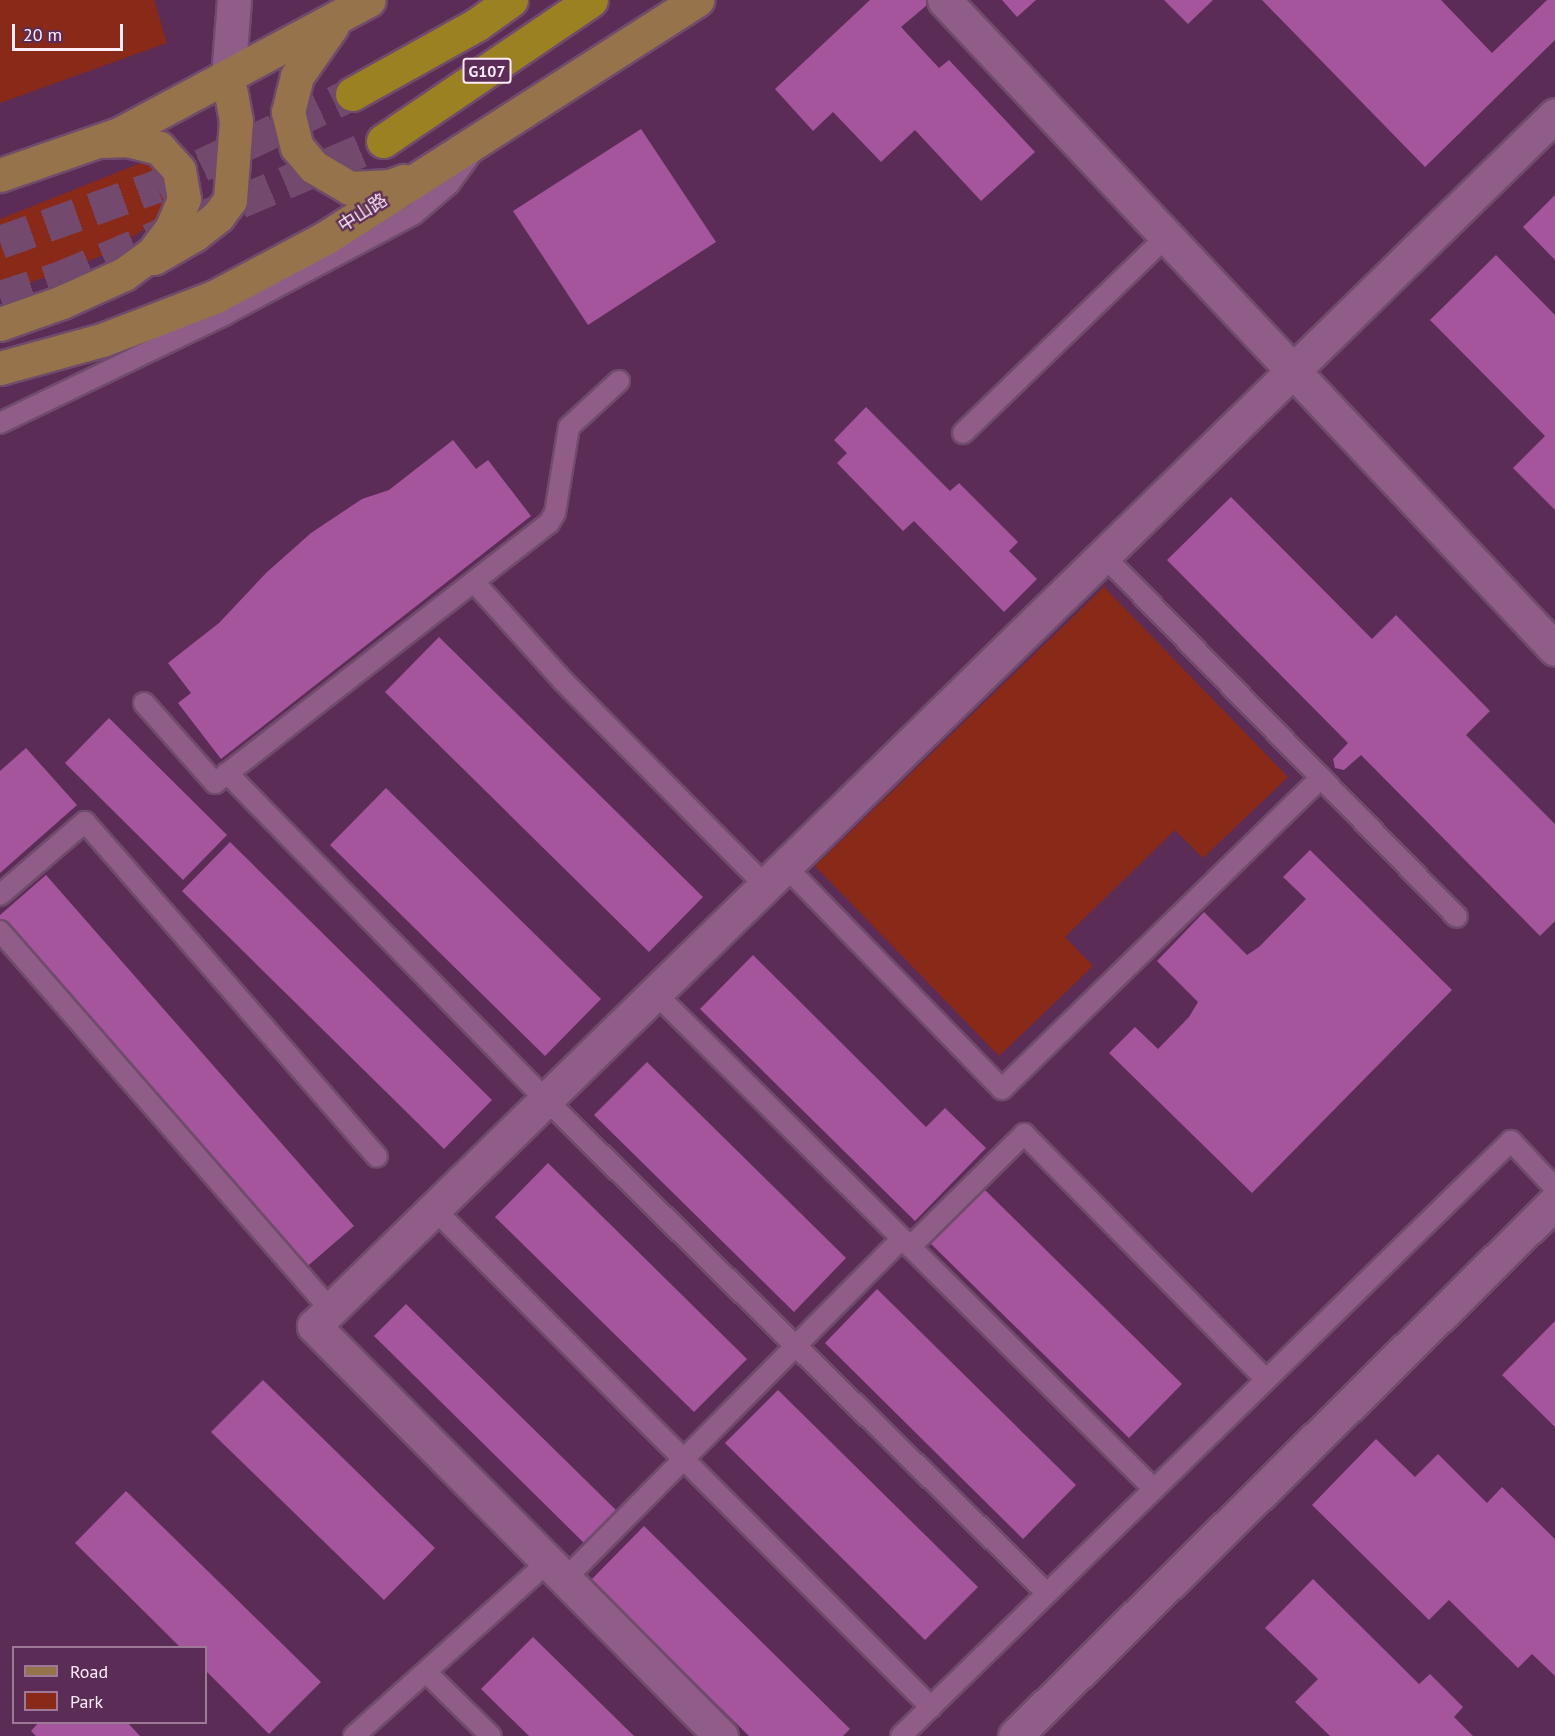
<!DOCTYPE html>
<html>
<head>
<meta charset="utf-8">
<style>
	body { margin:0 }
	#map { position:relative; width:1555px; height:1736px; overflow:hidden; background:#5b2c55; font-family:"PT Sans","Noto Sans SC",sans-serif }
	div>[style] { position:absolute }
	.green>* { inset:0; background:#892a19 }
	.building>* { inset:0; background:#a5559b }
	.highway-tunnel>* { height:33px; margin-top:-16.5px; transform-origin:0; background:repeating-linear-gradient(90deg,#74496e 0 33px,transparent 0 49px) }
	.roads { filter:drop-shadow(2px 0 #704b6c) drop-shadow(-2px 0 #704b6c) drop-shadow(0 2px #704b6c) drop-shadow(0 -2px #704b6c) }
	.lane>* { height:20px; margin:-10px; padding:0 10px; transform-origin:10px; border-radius:10px; background:#8f5d88 }
	.street>* { height:33px; margin:-16.5px; padding:0 16.5px; transform-origin:16.5px; border-radius:16.5px; background:#8f5d88 }
	.primary>* { height:33px; margin:-16.5px; padding:0 16.5px; transform-origin:16.5px; border-radius:16.5px; background:#97734b }
	.highway>* { height:33px; margin:-16.5px; padding:0 16.5px; transform-origin:16.5px; border-radius:16.5px; background:#9c8122 }
	span { translate:-50% -50%; white-space:nowrap; text-align:center; line-height:1.15; -webkit-text-stroke:4.5px #5b2c55; paint-order:stroke }
	.shield-label span { padding:2px 4px; background:#5b2c55; border:2px solid; border-radius:4px; -webkit-text-stroke-width:0 }
	.shield-label { font-size:16px; color:#ffedfb; font-weight:700 }
	.street-label { font-size:18px; color:#ffedfb }
	.legend { position:absolute; left:12px; top:1646px; width:195px; height:78px; box-sizing:border-box; background:#5b2c55; border:2px solid #9d7997; margin:0; padding:8px 10px; list-style:none; font-size:18px; color:#ffedfb }
	.legend li { display:flex; align-items:center; gap:12px; height:30px }
	.legend b { width:30px; border:2px solid #9d7997 }
	.scale { position:absolute; left:12px; top:24px; width:111px; height:27px; box-sizing:border-box; border:3px solid #ffedfb; border-top:0; padding-left:8px; font-size:18px; line-height:21px; white-space:nowrap; color:#ffedfb; -webkit-text-stroke:4px #5b2c55; paint-order:stroke }
</style>
</head>
<body>
<div id="map">
	<div class="green">
		<div style="clip-path:polygon(0 0,154px 0,167px 43px,0 103px)"></div>
		<div style="clip-path:polygon(146px 161px,162px 175px,169px 190px,164px 217px,101px 256px,0 294px,0 219px)"></div>
		<div style="clip-path:polygon(1104px 587px,1288px 777px,1203px 858px,1175px 830px,1065px 937px,1093px 966px,999px 1056px,815px 866px)"></div>
	</div>
	<div class="building">
		<div style="clip-path:polygon(870px 0,933px 0,901px 27px,939px 68px,949px 60px,1035px 152px,981px 201px,915px 130px,881px 162px,833px 112px,813px 131px,775px 89px)"></div>
		<div style="clip-path:polygon(1002px 0,1036px 0,1017px 17px)"></div>
		<div style="clip-path:polygon(1164px 0,1213px 0,1188px 24px)"></div>
		<div style="clip-path:polygon(1262px 0,1441px 0,1492px 53px,1547px 0,1555px 0,1555px 40px,1425px 167px)"></div>
		<div style="clip-path:polygon(641px 129px,716px 242px,588px 325px,513px 211px)"></div>
		<div style="clip-path:polygon(1555px 195px,1555px 260px,1523px 227px)"></div>
		<div style="clip-path:polygon(1496px 255px,1555px 315px,1555px 510px,1513px 468px,1545px 436px,1430px 320px)"></div>
		<div style="clip-path:polygon(866px 407px,950px 491px,959px 483px,1018px 542px,1009px 551px,1037px 579px,1004px 612px,914px 521px,903px 531px,837px 463px,847px 453px,834px 440px)"></div>
		<div style="clip-path:polygon(453px 440px,476px 469px,488px 460px,531px 516px,221px 759px,178px 703px,191px 693px,168px 663px,219px 623px,266px 573px,311px 533px,362px 499px,389px 490px)"></div>
		<div style="clip-path:polygon(1231px 497px,1372px 639px,1396px 615px,1490px 711px,1466px 735px,1555px 824px,1555px 921px,1540px 936px,1361px 755px,1344px 770px,1335px 768px,1333px 759px,1348px 743px,1167px 560px)"></div>
		<div style="clip-path:polygon(439px 637px,703px 897px,649px 952px,385px 692px)"></div>
		<div style="clip-path:polygon(109px 718px,227px 835px,183px 880px,65px 763px)"></div>
		<div style="clip-path:polygon(26px 748px,77px 805px,0 873px,0 771px)"></div>
		<div style="clip-path:polygon(386px 788px,601px 999px,545px 1056px,330px 845px)"></div>
		<div style="clip-path:polygon(230px 842px,492px 1100px,444px 1149px,182px 891px)"></div>
		<div style="clip-path:polygon(1310px 850px,1452px 990px,1252px 1193px,1109px 1053px,1135px 1027px,1158px 1049px,1189px 1017px,1198px 1002px,1157px 961px,1204px 912px,1247px 955px,1259px 947px,1306px 899px,1283px 877px)"></div>
		<div style="clip-path:polygon(46px 875px,354px 1226px,303px 1270px,0 924px,0 915px)"></div>
		<div style="clip-path:polygon(753px 955px,926px 1127px,945px 1108px,986px 1148px,915px 1221px,700px 1009px)"></div>
		<div style="clip-path:polygon(647px 1062px,846px 1258px,794px 1312px,594px 1115px)"></div>
		<div style="clip-path:polygon(548px 1163px,747px 1359px,694px 1412px,495px 1217px)"></div>
		<div style="clip-path:polygon(983px 1188px,1182px 1384px,1129px 1438px,929px 1242px)"></div>
		<div style="clip-path:polygon(877px 1289px,1076px 1485px,1023px 1539px,825px 1343px)"></div>
		<div style="clip-path:polygon(406px 1304px,616px 1510px,584px 1543px,374px 1336px)"></div>
		<div style="clip-path:polygon(1555px 1321px,1555px 1427px,1502px 1375px)"></div>
		<div style="clip-path:polygon(263px 1380px,435px 1548px,384px 1600px,211px 1432px)"></div>
		<div style="clip-path:polygon(778px 1390px,978px 1587px,925px 1640px,725px 1443px)"></div>
		<div style="clip-path:polygon(1376px 1439px,1415px 1477px,1438px 1454px,1487px 1503px,1502px 1487px,1555px 1539px,1555px 1676px,1532px 1654px,1518px 1668px,1449px 1600px,1429px 1620px,1312px 1505px)"></div>
		<div style="clip-path:polygon(126px 1491px,321px 1682px,269px 1734px,206px 1671px,206px 1648px,181px 1648px,75px 1543px)"></div>
		<div style="clip-path:polygon(644px 1526px,850px 1729px,843px 1736px,749px 1736px,591px 1580px)"></div>
		<div style="clip-path:polygon(1313px 1579px,1419px 1684px,1430px 1674px,1463px 1707px,1454px 1717px,1473px 1736px,1330px 1736px,1295px 1702px,1318px 1679px,1265px 1628px)"></div>
		<div style="clip-path:polygon(533px 1637px,634px 1736px,529px 1736px,481px 1689px)"></div>
		<div style="clip-path:polygon(39px 1722px,127px 1722px,140px 1736px,36px 1736px,31px 1731px)"></div>
	</div>
	<div class="highway-tunnel">
		<div style="left:0;top:242px;width:167px;rotate:-19.6deg"></div>
		<div style="left:157px;top:186px;width:216px;rotate:-25.3deg"></div>
		<div style="left:0;top:297px;width:62px;rotate:-17.9deg"></div>
		<div style="left:59px;top:278px;width:352px;rotate:-22.9deg"></div>
	</div>
	<div class="roads">
		<div class="lane">
			<div style="left:0;top:423px;width:249px;rotate:-25.7deg"></div>
			<div style="left:224px;top:315px;width:215px;rotate:-28deg"></div>
			<div style="left:414px;top:214px;width:46px;rotate:-40.6deg"></div>
			<div style="left:449px;top:184px;width:39px;rotate:-54deg"></div>
			<div style="left:963px;top:433px;width:285px;rotate:-44deg"></div>
			<div style="left:1103px;top:555px;width:506px;rotate:45.64deg"></div>
			<div style="left:474px;top:582px;width:133px;rotate:48deg"></div>
			<div style="left:563px;top:681px;width:287px;rotate:45.3deg"></div>
			<div style="left:144px;top:703px;width:107px;rotate:48.4deg"></div>
			<div style="left:215px;top:783px;width:423px;rotate:-37.9deg"></div>
			<div style="left:549px;top:523px;width:12px;rotate:-59deg"></div>
			<div style="left:555px;top:513px;width:87px;rotate:-80.8deg"></div>
			<div style="left:569px;top:427px;width:68px;rotate:-42.6deg"></div>
			<div style="left:227px;top:773px;width:457px;rotate:45.7deg"></div>
			<div style="left:546px;top:1100px;width:703px;rotate:44.54deg"></div>
			<div style="left:785px;top:866px;width:311px;rotate:45.8deg"></div>
			<div style="left:1002px;top:1089px;width:446px;rotate:-44.3deg"></div>
			<div style="left:0;top:895px;width:112px;rotate:-40.7deg"></div>
			<div style="left:85px;top:822px;width:444px;rotate:48.9deg"></div>
			<div style="left:0;top:931px;width:502px;rotate:48.88deg"></div>
			<div style="left:655px;top:993px;width:704px;rotate:44.83deg"></div>
			<div style="left:434px;top:1209px;width:704px;rotate:45.06deg"></div>
			<div style="left:910px;top:1247px;width:161px;rotate:-44.7deg"></div>
			<div style="left:1024px;top:1134px;width:344px;rotate:45.4deg"></div>
			<div style="left:565px;top:1579px;width:479px;rotate:-45.3deg"></div>
			<div style="left:426px;top:1672px;width:91px;rotate:44.6deg"></div>
			<div style="left:354px;top:1736px;width:261px;rotate:-41.9deg"></div>
			<div style="left:901px;top:1736px;width:852px;rotate:-44.29deg"></div>
			<div style="left:1511px;top:1141px;width:64px;rotate:46.9deg"></div>
		</div>
		<div class="street">
			<div style="left:944px;top:0;width:891px;rotate:46.73deg"></div>
			<div style="left:228px;top:78px;width:78px;rotate:-85.6deg"></div>
			<div style="left:721px;top:1736px;width:578px;rotate:-134.79deg"></div>
			<div style="left:314px;top:1326px;width:1734px;rotate:-44.3deg"></div>
			<div style="left:1015px;top:1736px;width:759px;rotate:-44.68deg"></div>
		</div>
		<div class="primary">
			<div style="left:332px;top:26px;width:61px;rotate:125deg"></div>
			<div style="left:297px;top:76px;width:37px;rotate:104deg"></div>
			<div style="left:288px;top:112px;width:36px;rotate:76deg"></div>
			<div style="left:297px;top:147px;width:26px;rotate:50deg"></div>
			<div style="left:314px;top:167px;width:42px;rotate:30.3deg"></div>
			<div style="left:350px;top:188px;width:40px;rotate:-2.9deg"></div>
			<div style="left:390px;top:186px;width:15px;rotate:-20deg"></div>
			<div style="left:0;top:175px;width:128px;rotate:-19.1deg"></div>
			<div style="left:121px;top:133px;width:281px;rotate:-28.2deg"></div>
			<div style="left:154px;top:258px;width:46px;rotate:-29.9deg"></div>
			<div style="left:194px;top:235px;width:31px;rotate:-38deg"></div>
			<div style="left:218px;top:216px;width:20px;rotate:-53deg"></div>
			<div style="left:230px;top:200px;width:79px;rotate:-85.7deg"></div>
			<div style="left:236px;top:121px;width:44px;rotate:-100.5deg"></div>
			<div style="left:0;top:324px;width:66px;rotate:-19.5deg"></div>
			<div style="left:62px;top:302px;width:68px;rotate:-24.3deg"></div>
			<div style="left:124px;top:274px;width:34px;rotate:-36deg"></div>
			<div style="left:152px;top:254px;width:34px;rotate:-53deg"></div>
			<div style="left:172px;top:227px;width:30px;rotate:-67deg"></div>
			<div style="left:184px;top:199px;width:29px;rotate:-100deg"></div>
			<div style="left:179px;top:170px;width:30px;rotate:-132deg"></div>
			<div style="left:159px;top:148px;width:32px;rotate:-166deg"></div>
			<div style="left:128px;top:140px;width:26px;rotate:178deg"></div>
			<div style="left:0;top:368px;width:106px;rotate:-15.4deg"></div>
			<div style="left:102px;top:340px;width:120px;rotate:-21deg"></div>
			<div style="left:214px;top:297px;width:126px;rotate:-28deg"></div>
			<div style="left:325px;top:238px;width:442px;rotate:-32.6deg"></div>
		</div>
		<div class="highway">
			<div style="left:352px;top:94px;width:142px;rotate:-29.1deg"></div>
			<div style="left:476px;top:25px;width:43px;rotate:-35.5deg"></div>
			<div style="left:383px;top:141px;width:251px;rotate:-34.1deg"></div>
		</div>
	</div>
	<div class="shield-label">
		<span style="left:487px;top:71px">G107</span>
	</div>
	<div class="street-label">
		<span style="left:363px;top:213px;rotate:-33deg">中山路</span>
	</div>
	<ul class="legend">
	<li><b style="height:8px;background:#97734b"></b>Road</li>
	<li><b style="height:16px;background:#892a19"></b>Park</li>
	</ul>
	<div class="scale">20 m</div>
</div>
</body>
</html>
